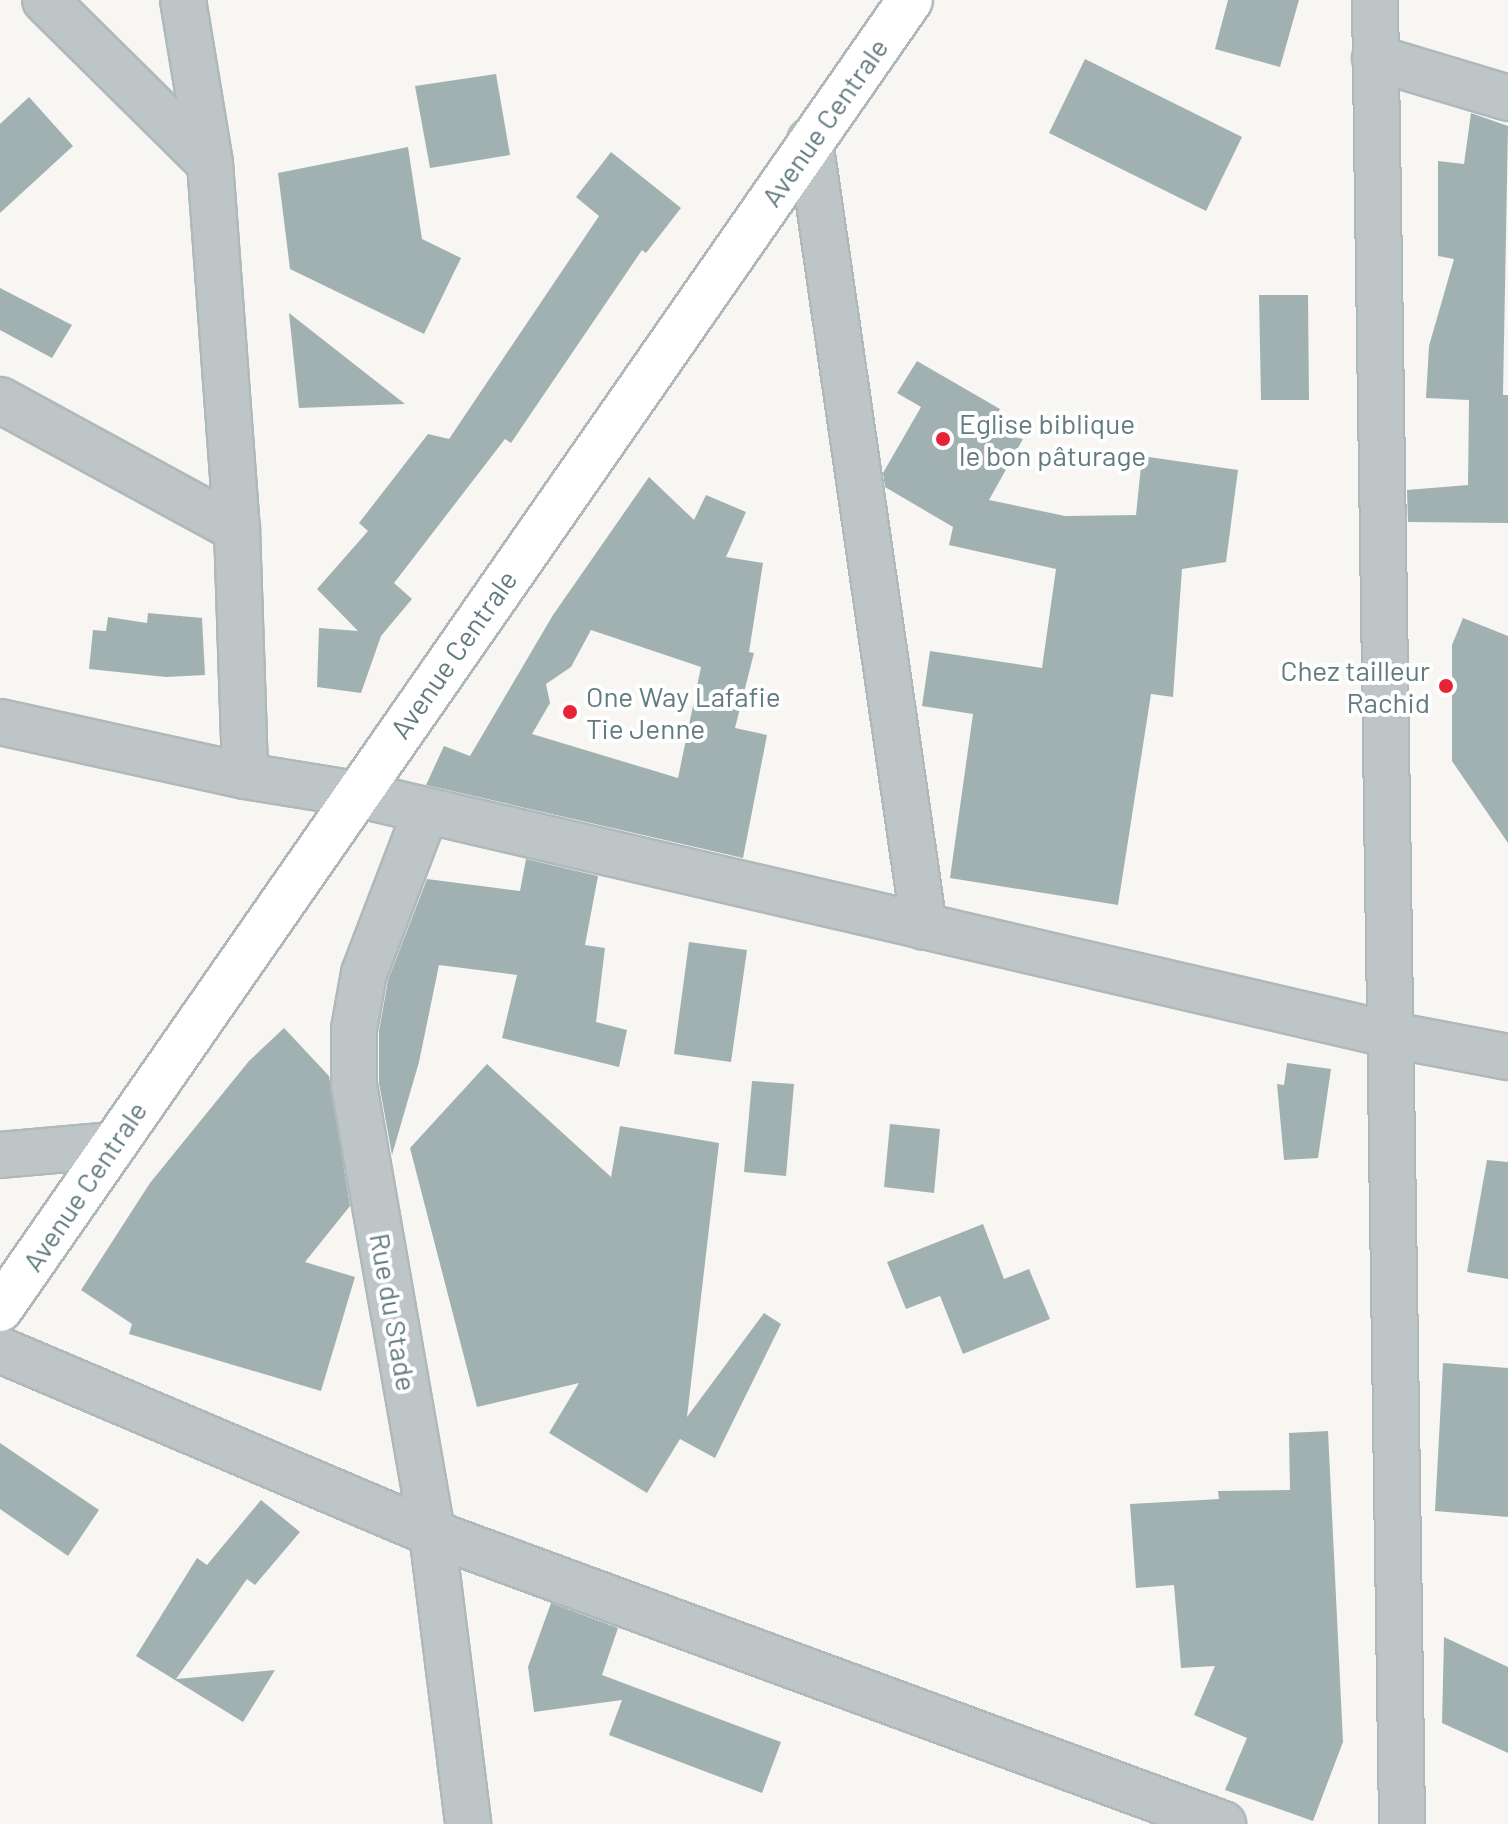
<!DOCTYPE html>
<html>
<head>
<meta charset="utf-8">
<style>
	body { margin:0 }
	#map { position:relative; width:1508px; height:1824px; overflow:hidden; background:#f7f6f3; font-family:Barlow,sans-serif }
	div>[style] { position:absolute }
	.building>* { inset:0; background:#a1b1b2 }
	.roads { filter:drop-shadow(2px 0 #afb9bb) drop-shadow(-2px 0 #afb9bb) drop-shadow(0 2px #afb9bb) drop-shadow(0 -2px #afb9bb) }
	.minor>* { height:44px; margin:-22px; padding:0 22px; transform-origin:22px; border-radius:22px; background:#bdc5c6 }
	.secondary>* { height:44px; margin:-22px; padding:0 22px; transform-origin:22px; border-radius:22px; background:#fff }
	.dots>* { width:22px; height:22px; translate:-50% -50%; box-sizing:border-box; border:4px solid #fff; border-radius:50% }
	span { translate:-50% -50%; white-space:nowrap; text-align:center; line-height:1.15; -webkit-text-stroke:8px #fff; paint-order:stroke }
	.street-label { font-size:28px; color:#617b7f }
	.poi-label { font-size:28px; color:#617b7f }
	.left { translate:0 -50%; text-align:left }
	.right { translate:-100% -50%; text-align:right }
</style>
</head>
<body>
<div id="map">
	<div class="building">
		<div style="clip-path:polygon(1228px 0,1299px 0,1280px 67px,1215px 49px)"></div>
		<div style="clip-path:polygon(1085px 59px,1242px 137px,1206px 211px,1049px 133px)"></div>
		<div style="clip-path:polygon(496px 74px,510px 155px,430px 168px,415px 86px)"></div>
		<div style="clip-path:polygon(29px 97px,73px 146px,0 213px,0 124px)"></div>
		<div style="clip-path:polygon(1471px 113px,1508px 126px,1503px 395px,1508px 395px,1508px 523px,1408px 522px,1407px 490px,1468px 485px,1469px 400px,1426px 398px,1429px 346px,1454px 259px,1438px 256px,1438px 161px,1464px 164px)"></div>
		<div style="clip-path:polygon(408px 147px,422px 239px,461px 258px,424px 334px,290px 269px,278px 173px)"></div>
		<div style="clip-path:polygon(611px 152px,681px 208px,646px 253px,642px 250px,511px 443px,505px 439px,394px 583px,412px 599px,381px 636px,361px 693px,317px 687px,319px 628px,358px 631px,317px 589px,368px 531px,359px 523px,428px 434px,449px 439px,599px 216px,576px 197px)"></div>
		<div style="clip-path:polygon(0 288px,72px 325px,52px 358px,0 330px)"></div>
		<div style="clip-path:polygon(1259px 295px,1308px 295px,1309px 400px,1261px 400px)"></div>
		<div style="clip-path:polygon(289px 313px,405px 404px,299px 408px)"></div>
		<div style="clip-path:polygon(917px 361px,1000px 409px,997px 414px,1014px 424px,1013px 437px,1023px 439px,989px 500px,1065px 516px,1136px 515px,1142px 456px,1238px 470px,1226px 562px,1182px 569px,1173px 697px,1151px 694px,1118px 905px,950px 878px,973px 714px,922px 706px,930px 651px,1042px 668px,1056px 569px,949px 545px,953px 527px,885px 487px,883px 473px,921px 407px,897px 393px)"></div>
		<div style="clip-path:polygon(evenodd,649px 477px,694px 520px,706px 495px,746px 512px,726px 557px,763px 563px,749px 652px,754px 653px,735px 728px,767px 735px,743px 858px,426px 785px,444px 746px,470px 756px,553px 615px,649px 477px,591px 630px,701px 667px,678px 778px,532px 734px,550px 703px,546px 684px,571px 667px,591px 630px)"></div>
		<div style="clip-path:polygon(148px 613px,202px 618px,205px 675px,166px 677px,89px 669px,93px 630px,106px 631px,108px 617px,147px 623px)"></div>
		<div style="clip-path:polygon(1463px 618px,1508px 636px,1508px 843px,1452px 761px,1452px 645px)"></div>
		<div style="clip-path:polygon(526px 859px,598px 876px,585px 945px,605px 948px,596px 1022px,627px 1030px,619px 1067px,502px 1038px,517px 975px,439px 965px,419px 1062px,392px 1155px,379px 1083px,379px 1031px,388px 980px,427px 879px,520px 891px)"></div>
		<div style="clip-path:polygon(689px 942px,747px 950px,731px 1062px,674px 1054px)"></div>
		<div style="clip-path:polygon(284px 1028px,329px 1076px,350px 1206px,305px 1262px,355px 1277px,321px 1391px,129px 1334px,132px 1324px,81px 1290px,150px 1183px,249px 1061px)"></div>
		<div style="clip-path:polygon(1287px 1063px,1331px 1069px,1318px 1158px,1284px 1160px,1277px 1084px,1284px 1085px)"></div>
		<div style="clip-path:polygon(487px 1064px,611px 1177px,620px 1126px,719px 1143px,687px 1417px,764px 1313px,781px 1324px,715px 1458px,680px 1439px,647px 1493px,549px 1433px,579px 1383px,477px 1407px,410px 1148px)"></div>
		<div style="clip-path:polygon(752px 1081px,794px 1084px,786px 1176px,744px 1172px)"></div>
		<div style="clip-path:polygon(890px 1124px,940px 1129px,934px 1193px,884px 1187px)"></div>
		<div style="clip-path:polygon(1487px 1160px,1508px 1162px,1508px 1279px,1467px 1272px)"></div>
		<div style="clip-path:polygon(983px 1224px,1004px 1279px,1029px 1269px,1050px 1319px,963px 1354px,940px 1296px,906px 1309px,887px 1262px)"></div>
		<div style="clip-path:polygon(1443px 1363px,1508px 1368px,1508px 1517px,1435px 1511px)"></div>
		<div style="clip-path:polygon(1328px 1431px,1343px 1742px,1313px 1821px,1225px 1790px,1247px 1738px,1194px 1715px,1215px 1666px,1181px 1668px,1174px 1585px,1136px 1588px,1130px 1504px,1219px 1499px,1218px 1491px,1290px 1490px,1289px 1433px)"></div>
		<div style="clip-path:polygon(0 1443px,99px 1510px,68px 1556px,0 1509px)"></div>
		<div style="clip-path:polygon(261px 1500px,300px 1532px,255px 1585px,247px 1579px,176px 1679px,275px 1670px,243px 1722px,136px 1656px,197px 1558px,207px 1565px)"></div>
		<div style="clip-path:polygon(551px 1603px,618px 1628px,602px 1675px,781px 1742px,762px 1793px,609px 1735px,622px 1700px,534px 1712px,528px 1667px)"></div>
		<div style="clip-path:polygon(1444px 1637px,1508px 1667px,1508px 1753px,1442px 1723px)"></div>
	</div>
	<div class="roads">
		<div class="minor">
			<div style="left:45px;top:0;width:232px;rotate:44.7deg"></div>
			<div style="left:183px;top:0;width:165px;rotate:80.6deg"></div>
			<div style="left:210px;top:163px;width:367px;rotate:85.8deg"></div>
			<div style="left:237px;top:529px;width:247px;rotate:88.1deg"></div>
			<div style="left:1375px;top:0;width:1824px;rotate:89.15deg"></div>
			<div style="left:1375px;top:58px;width:139px;rotate:16.7deg"></div>
			<div style="left:810px;top:141px;width:794px;rotate:81.75deg"></div>
			<div style="left:0;top:400px;width:270px;rotate:28.6deg"></div>
			<div style="left:0;top:722px;width:251px;rotate:12.4deg"></div>
			<div style="left:245px;top:776px;width:112px;rotate:9.2deg"></div>
			<div style="left:356px;top:794px;width:1059px;rotate:13.1deg"></div>
			<div style="left:1387px;top:1034px;width:123px;rotate:10.8deg"></div>
			<div style="left:426px;top:811px;width:173px;rotate:110.9deg"></div>
			<div style="left:364px;top:973px;width:57px;rotate:100.1deg"></div>
			<div style="left:354px;top:1029px;width:56px;rotate:90deg"></div>
			<div style="left:354px;top:1085px;width:455px;rotate:80.1deg"></div>
			<div style="left:432px;top:1533px;width:293px;rotate:82.9deg"></div>
			<div style="left:0;top:1155px;width:112px;rotate:-5.1deg"></div>
			<div style="left:0;top:1350px;width:469px;rotate:23deg"></div>
			<div style="left:432px;top:1533px;width:843px;rotate:20.2deg"></div>
		</div>
		<div class="secondary">
			<div style="left:0;top:1309px;width:1594px;rotate:-55.19deg"></div>
		</div>
	</div>
	<div class="dots">
		<div style="left:943px;top:439px;background:#e62436"></div>
		<div style="left:1446px;top:686px;background:#e62436"></div>
		<div style="left:570px;top:712px;background:#e62436"></div>
	</div>
	<div class="street-label">
		<span style="left:824px;top:122px;rotate:-55deg">Avenue Centrale</span>
		<span style="left:453px;top:654px;rotate:-55deg">Avenue Centrale</span>
		<span style="left:84px;top:1186px;rotate:-56deg">Avenue Centrale</span>
		<span style="left:394px;top:1312px;rotate:80deg">Rue du Stade</span>
	</div>
	<div class="poi-label">
		<span class="left" style="left:959px;top:439px">Eglise biblique<br>le bon pâturage</span>
		<span class="right" style="left:1430px;top:686px">Chez tailleur<br>Rachid</span>
		<span class="left" style="left:586px;top:712px">One Way Lafafie<br>Tie Jenne</span>
	</div>
</div>
</body>
</html>
